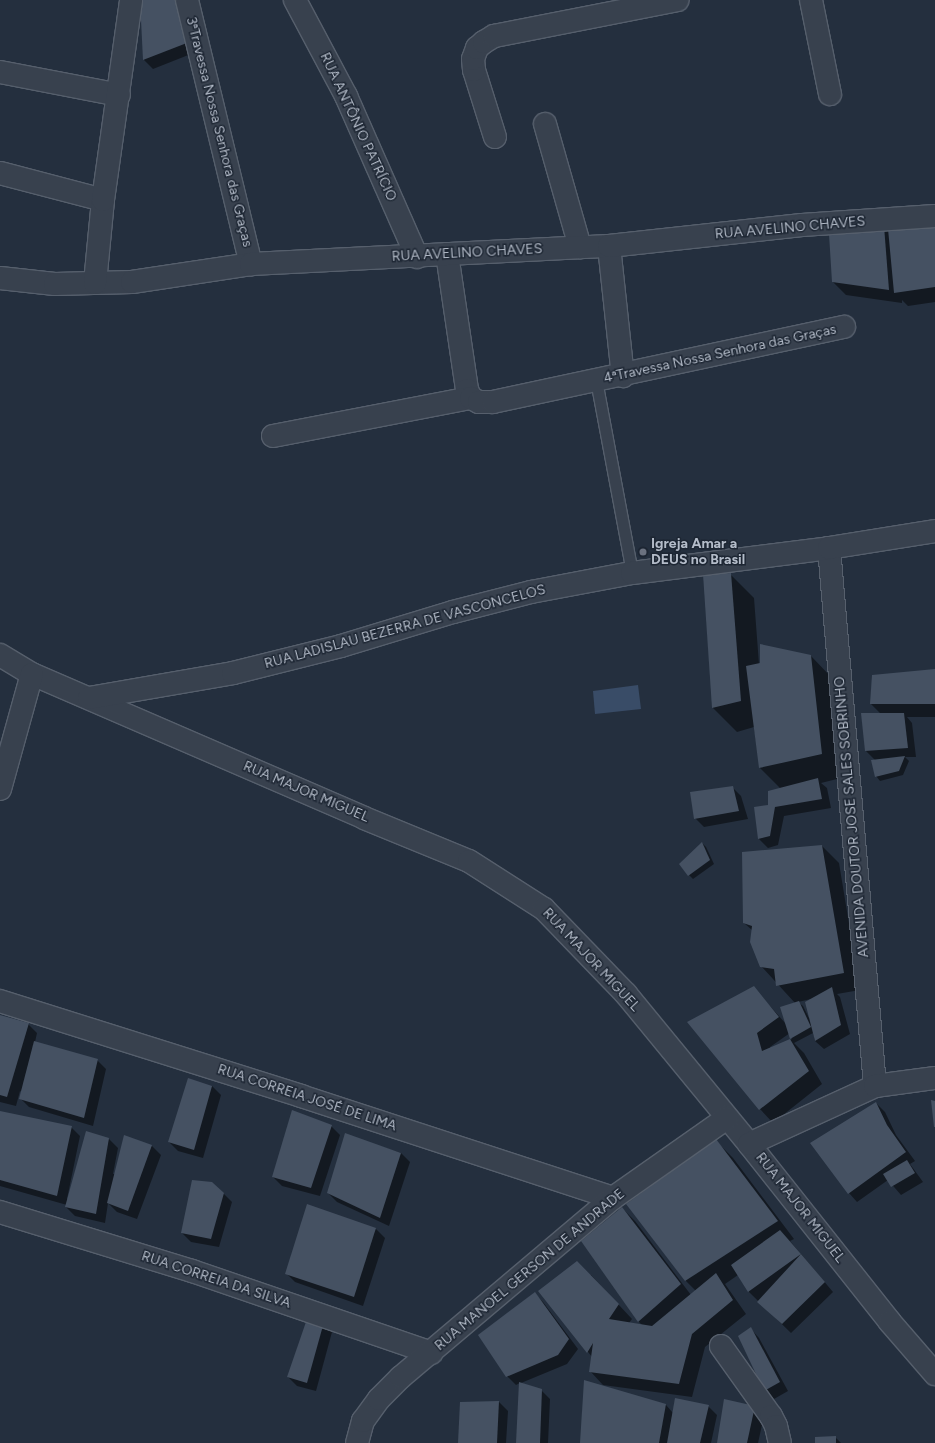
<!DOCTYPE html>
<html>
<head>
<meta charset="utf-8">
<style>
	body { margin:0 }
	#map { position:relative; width:935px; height:1443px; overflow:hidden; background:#242f3e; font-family:Figtree,sans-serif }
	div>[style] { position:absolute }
	.water>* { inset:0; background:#394c67 }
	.shadow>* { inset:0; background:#0007 }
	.building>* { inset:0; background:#455162 }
	.roads { filter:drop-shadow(1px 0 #565f6c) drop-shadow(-1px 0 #565f6c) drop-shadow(0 1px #565f6c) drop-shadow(0 -1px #565f6c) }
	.service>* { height:11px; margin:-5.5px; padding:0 5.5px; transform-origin:5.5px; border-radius:5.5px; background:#38414e }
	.minor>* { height:22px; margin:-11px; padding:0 11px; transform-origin:11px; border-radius:11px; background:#38414e }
	.dots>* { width:11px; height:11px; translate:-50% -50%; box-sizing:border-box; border:2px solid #1d2633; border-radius:50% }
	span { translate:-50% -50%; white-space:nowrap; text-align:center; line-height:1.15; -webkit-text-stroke:3px #1d2633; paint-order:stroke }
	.street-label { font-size:14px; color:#b4bcc9 }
	.poi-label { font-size:14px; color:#b4bcc9; font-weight:700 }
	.left { translate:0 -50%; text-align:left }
</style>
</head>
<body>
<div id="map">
	<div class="water">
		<div style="clip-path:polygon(638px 685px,641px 709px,595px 714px,593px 691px)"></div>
	</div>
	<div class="shadow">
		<div style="clip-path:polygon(141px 0,201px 50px,153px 69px,144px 60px)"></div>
		<div style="clip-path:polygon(935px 223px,935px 302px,908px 306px,902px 300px,902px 303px,846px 295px,833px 282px,884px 227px,888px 231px,891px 225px)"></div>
		<div style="clip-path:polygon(730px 574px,754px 598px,759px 664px,811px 656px,834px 680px,845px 777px,821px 783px,827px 788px,831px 808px,784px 816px,778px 845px,768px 848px,759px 839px,755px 808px,769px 806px,781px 789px,760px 768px,754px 727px,737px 732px,713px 708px,704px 575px)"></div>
		<div style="clip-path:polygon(935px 670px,935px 717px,907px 717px,912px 723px,916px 757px,905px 757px,909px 761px,903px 775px,880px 781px,876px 776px,875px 760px,866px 751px,881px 714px,871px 704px)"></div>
		<div style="clip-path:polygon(732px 787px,741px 796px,748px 819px,704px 827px,695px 818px)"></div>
		<div style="clip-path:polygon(702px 843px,706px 847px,714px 864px,693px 879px,689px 875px)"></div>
		<div style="clip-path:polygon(evenodd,822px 846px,839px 863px,860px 990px,837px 994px,840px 997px,850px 1034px,824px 1049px,815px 1041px,813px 1033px,794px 1043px,804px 1053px,822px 1084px,773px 1123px,760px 1109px,753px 987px,786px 1024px,795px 1003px,761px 966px,752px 930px,744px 923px,822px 846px,811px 999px,810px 1018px,809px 1018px,803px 1006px,798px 1002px,811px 999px,822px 846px,790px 1033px,792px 1039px,770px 1049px,770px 1047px,790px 1033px)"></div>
		<div style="clip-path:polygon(0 1016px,28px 1024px,37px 1033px,35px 1042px,97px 1060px,106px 1069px,93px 1126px,29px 1107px,20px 1098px,22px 1092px,20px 1091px,16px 1106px,0 1102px)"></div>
		<div style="clip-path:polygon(212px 1086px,221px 1095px,203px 1158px,178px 1151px,169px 1142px)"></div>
		<div style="clip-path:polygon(876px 1103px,885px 1112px,896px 1135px,915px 1161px,910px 1164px,923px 1182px,901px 1195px,888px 1180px,857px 1202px,849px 1193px)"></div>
		<div style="clip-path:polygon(0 1112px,71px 1127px,80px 1136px,67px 1199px,69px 1199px,109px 1139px,118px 1148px,113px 1174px,115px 1174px,152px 1146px,161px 1155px,137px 1219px,117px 1212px,108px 1203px,105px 1223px,75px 1216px,66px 1207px,67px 1205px,0 1186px)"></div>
		<div style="clip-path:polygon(331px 1126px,340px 1135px,320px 1196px,282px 1186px,273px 1177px)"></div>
		<div style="clip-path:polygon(346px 1135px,401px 1153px,410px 1162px,389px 1226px,337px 1202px,328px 1193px)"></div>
		<div style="clip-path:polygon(716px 1141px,733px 1158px,794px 1239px,790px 1241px,833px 1292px,791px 1333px,749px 1292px,738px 1275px,725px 1284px,746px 1314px,705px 1347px,692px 1397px,603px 1385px,590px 1371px,592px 1357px,540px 1291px,591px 1275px,632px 1319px,629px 1323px,643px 1326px,638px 1321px,622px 1208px,635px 1221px,691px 1295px,696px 1291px,686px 1281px,628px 1204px)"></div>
		<div style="clip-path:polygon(223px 1193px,232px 1202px,219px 1247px,191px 1242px,182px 1233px)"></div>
		<div style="clip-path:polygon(376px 1229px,385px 1238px,363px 1306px,295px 1282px,286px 1273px)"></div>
		<div style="clip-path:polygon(534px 1293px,543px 1302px,578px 1349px,567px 1364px,521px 1383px,541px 1390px,550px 1399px,548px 1443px,517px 1443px,520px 1383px,516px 1385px,507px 1376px)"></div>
		<div style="clip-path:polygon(323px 1323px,332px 1332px,316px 1391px,297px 1386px,288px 1377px)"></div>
		<div style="clip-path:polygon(751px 1329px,759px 1338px,788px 1391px,774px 1399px,765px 1390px)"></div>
		<div style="clip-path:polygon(499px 1402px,508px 1411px,506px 1443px,459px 1443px)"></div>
		<div style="clip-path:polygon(666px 1405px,673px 1413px,708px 1406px,717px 1415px,711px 1443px,581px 1443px)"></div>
		<div style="clip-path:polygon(755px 1407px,764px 1416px,758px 1443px,718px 1443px)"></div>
		<div style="clip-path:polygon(835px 1437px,841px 1443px,816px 1443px)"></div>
	</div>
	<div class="building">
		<div style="clip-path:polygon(140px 0,182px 0,192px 41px,143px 60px)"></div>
		<div style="clip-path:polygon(935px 222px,935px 287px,894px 293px,888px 229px)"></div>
		<div style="clip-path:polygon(884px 226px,889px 290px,832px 282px,829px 234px)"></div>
		<div style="clip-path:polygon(731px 573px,741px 701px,712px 708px,703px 574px)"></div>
		<div style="clip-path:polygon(760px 644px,811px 655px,822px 754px,759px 768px,746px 666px,760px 663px)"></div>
		<div style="clip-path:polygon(935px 669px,935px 704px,870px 704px,872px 675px)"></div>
		<div style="clip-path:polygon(861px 713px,904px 713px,908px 748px,865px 751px)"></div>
		<div style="clip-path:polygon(905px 756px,899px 771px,875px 777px,871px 760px)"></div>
		<div style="clip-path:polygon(818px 778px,822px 799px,775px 807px,770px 836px,758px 839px,754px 807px,768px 805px,768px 791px)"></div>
		<div style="clip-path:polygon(733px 786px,739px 811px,694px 819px,690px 792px)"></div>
		<div style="clip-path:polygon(702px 842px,710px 860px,688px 876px,679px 864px)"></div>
		<div style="clip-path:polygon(822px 845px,844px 973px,776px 986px,774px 969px,760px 967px,750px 942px,752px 926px,743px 923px,742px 852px)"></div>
		<div style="clip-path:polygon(754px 986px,779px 1017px,757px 1033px,762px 1051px,790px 1039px,809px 1071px,759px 1110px,687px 1022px)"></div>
		<div style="clip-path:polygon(832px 987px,841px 1025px,815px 1041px,805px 1002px)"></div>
		<div style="clip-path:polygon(799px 1001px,811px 1027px,790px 1039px,780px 1007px)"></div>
		<div style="clip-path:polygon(0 1015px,29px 1023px,7px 1097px,0 1095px)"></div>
		<div style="clip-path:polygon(34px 1041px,98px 1059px,84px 1118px,19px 1099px)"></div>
		<div style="clip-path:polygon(188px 1078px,212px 1086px,194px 1150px,168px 1142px)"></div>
		<div style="clip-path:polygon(931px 1100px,935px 1101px,935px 1127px,934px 1127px)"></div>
		<div style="clip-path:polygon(876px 1102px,887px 1125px,906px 1152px,848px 1194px,810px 1143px)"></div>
		<div style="clip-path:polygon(292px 1110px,332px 1125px,311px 1188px,272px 1177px)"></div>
		<div style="clip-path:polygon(0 1111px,72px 1126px,57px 1196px,0 1180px)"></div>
		<div style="clip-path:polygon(86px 1131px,109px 1138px,96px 1214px,65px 1207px)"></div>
		<div style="clip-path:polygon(345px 1133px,401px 1153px,380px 1218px,327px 1193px)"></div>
		<div style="clip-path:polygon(124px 1135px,152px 1145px,128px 1211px,107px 1203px)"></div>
		<div style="clip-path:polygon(716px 1139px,778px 1221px,685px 1281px,626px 1204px)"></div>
		<div style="clip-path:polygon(907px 1160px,915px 1173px,891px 1187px,883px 1174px)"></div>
		<div style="clip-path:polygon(192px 1180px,212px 1182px,224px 1193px,211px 1239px,181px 1233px)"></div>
		<div style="clip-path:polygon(307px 1204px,376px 1228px,354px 1297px,285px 1274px)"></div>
		<div style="clip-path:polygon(622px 1207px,681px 1284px,638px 1322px,581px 1241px)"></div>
		<div style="clip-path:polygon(780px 1230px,801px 1254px,825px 1282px,782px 1324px,757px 1302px,801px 1254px,748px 1292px,731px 1265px)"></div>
		<div style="clip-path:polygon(577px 1261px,619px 1304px,609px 1319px,652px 1326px,716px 1273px,733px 1300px,692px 1334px,679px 1384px,589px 1372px,593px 1343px,587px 1353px,538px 1291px)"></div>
		<div style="clip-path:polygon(535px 1292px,569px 1339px,558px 1355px,506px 1377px,478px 1335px)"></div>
		<div style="clip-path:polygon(307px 1319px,324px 1322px,307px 1383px,287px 1377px)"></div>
		<div style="clip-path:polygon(751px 1327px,780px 1382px,764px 1391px,738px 1336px)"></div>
		<div style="clip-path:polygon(584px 1380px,666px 1404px,659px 1443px,580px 1443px)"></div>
		<div style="clip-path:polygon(519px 1382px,542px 1389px,540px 1443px,516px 1443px)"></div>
		<div style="clip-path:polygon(675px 1398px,709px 1405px,700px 1443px,667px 1443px)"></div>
		<div style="clip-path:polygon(724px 1399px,755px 1406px,747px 1443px,717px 1443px)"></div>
		<div style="clip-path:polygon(499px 1401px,497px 1443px,458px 1443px,460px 1402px)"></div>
		<div style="clip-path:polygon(836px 1436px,836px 1443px,815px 1443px,815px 1437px)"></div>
	</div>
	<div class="roads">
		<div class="service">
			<div style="left:596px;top:380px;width:196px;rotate:79.4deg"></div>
		</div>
		<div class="minor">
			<div style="left:187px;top:0;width:272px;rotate:76.4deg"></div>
			<div style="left:295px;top:0;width:109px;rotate:62deg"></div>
			<div style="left:346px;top:96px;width:176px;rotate:66.2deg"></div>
			<div style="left:811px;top:0;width:96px;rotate:78.6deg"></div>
			<div style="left:0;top:72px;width:121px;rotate:10.9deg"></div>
			<div style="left:545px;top:124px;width:128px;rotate:74.1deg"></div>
			<div style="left:495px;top:137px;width:70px;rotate:-107.4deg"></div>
			<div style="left:474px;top:70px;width:11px;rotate:-95deg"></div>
			<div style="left:473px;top:59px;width:12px;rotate:-70deg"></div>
			<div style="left:477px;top:48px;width:9px;rotate:-41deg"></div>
			<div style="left:484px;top:42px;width:12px;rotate:-31deg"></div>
			<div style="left:494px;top:36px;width:187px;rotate:-11.1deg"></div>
			<div style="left:0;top:173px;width:106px;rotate:14.7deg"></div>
			<div style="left:609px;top:246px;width:131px;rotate:83.9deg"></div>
			<div style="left:447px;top:254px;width:137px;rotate:81.6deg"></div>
			<div style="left:467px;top:390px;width:9px;rotate:63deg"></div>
			<div style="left:0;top:278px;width:55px;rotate:6.2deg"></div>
			<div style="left:55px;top:284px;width:77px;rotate:-1.5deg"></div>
			<div style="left:132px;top:282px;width:120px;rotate:-8.6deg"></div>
			<div style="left:251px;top:264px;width:358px;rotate:-2.9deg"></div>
			<div style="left:609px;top:246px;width:194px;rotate:-6.2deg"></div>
			<div style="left:802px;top:225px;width:133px;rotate:-3.9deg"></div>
			<div style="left:95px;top:283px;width:83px;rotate:-84.5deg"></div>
			<div style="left:103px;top:200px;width:202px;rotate:-82deg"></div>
			<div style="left:273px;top:436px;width:202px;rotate:-10.9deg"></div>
			<div style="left:471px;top:398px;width:9px;rotate:27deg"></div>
			<div style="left:479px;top:402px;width:14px"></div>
			<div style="left:493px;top:402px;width:359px;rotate:-12.1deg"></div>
			<div style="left:829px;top:548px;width:540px;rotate:85.11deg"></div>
			<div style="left:0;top:655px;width:37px;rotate:31deg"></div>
			<div style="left:32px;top:674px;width:362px;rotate:23.4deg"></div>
			<div style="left:364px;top:818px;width:113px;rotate:22.3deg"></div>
			<div style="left:469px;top:861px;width:89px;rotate:32.6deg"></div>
			<div style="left:544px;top:909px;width:118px;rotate:46deg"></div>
			<div style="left:626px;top:994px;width:194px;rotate:50.6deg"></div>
			<div style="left:749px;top:1144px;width:227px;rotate:51.6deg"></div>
			<div style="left:890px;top:1322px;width:69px;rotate:49.1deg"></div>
			<div style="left:89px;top:698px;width:146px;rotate:-9.8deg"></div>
			<div style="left:233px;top:673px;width:111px;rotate:-14deg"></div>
			<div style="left:341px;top:646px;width:117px;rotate:-16.9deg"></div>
			<div style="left:453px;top:612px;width:81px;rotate:-14.4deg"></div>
			<div style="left:531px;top:592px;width:103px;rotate:-10.7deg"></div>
			<div style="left:632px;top:573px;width:199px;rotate:-7.2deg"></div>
			<div style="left:829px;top:548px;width:107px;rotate:-9.1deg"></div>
			<div style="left:0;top:789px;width:119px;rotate:-74.5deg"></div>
			<div style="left:0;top:1001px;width:316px;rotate:17.5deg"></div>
			<div style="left:301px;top:1096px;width:328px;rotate:18.1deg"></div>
			<div style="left:749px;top:1144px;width:139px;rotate:-24.7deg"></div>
			<div style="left:875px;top:1086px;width:61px;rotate:-7.6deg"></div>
			<div style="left:0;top:1212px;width:201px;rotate:17.1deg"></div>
			<div style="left:192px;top:1271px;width:253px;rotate:18.9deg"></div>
			<div style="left:721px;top:1346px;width:86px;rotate:54.5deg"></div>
			<div style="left:771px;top:1416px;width:11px;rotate:63deg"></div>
			<div style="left:776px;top:1426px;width:17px;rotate:77deg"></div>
			<div style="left:357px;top:1443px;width:23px;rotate:-75deg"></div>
			<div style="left:363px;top:1421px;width:27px;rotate:-54deg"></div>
			<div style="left:379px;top:1399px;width:31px;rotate:-45deg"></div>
			<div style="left:401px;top:1377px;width:277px;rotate:-40.2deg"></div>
			<div style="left:613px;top:1198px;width:139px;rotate:-35.1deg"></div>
		</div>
	</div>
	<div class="dots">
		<div style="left:643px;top:552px;background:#6b7280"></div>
	</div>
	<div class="street-label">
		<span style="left:358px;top:127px;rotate:65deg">RUA ANTÔNIO PATRÍCIO</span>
		<span style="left:219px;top:132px;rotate:76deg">3ªTravessa Nossa Senhora das Graças</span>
		<span style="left:790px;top:228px;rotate:-5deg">RUA AVELINO CHAVES</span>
		<span style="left:467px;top:253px;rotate:-3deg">RUA AVELINO CHAVES</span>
		<span style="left:720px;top:354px;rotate:-12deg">4ªTravessa Nossa Senhora das Graças</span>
		<span style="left:405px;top:627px;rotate:-15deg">RUA LADISLAU BEZERRA DE VASCONCELOS</span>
		<span style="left:306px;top:792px;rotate:23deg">RUA MAJOR MIGUEL</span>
		<span style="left:852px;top:817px;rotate:-95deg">AVENIDA DOUTOR JOSE SALES SOBRINHO</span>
		<span style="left:591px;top:960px;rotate:47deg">RUA MAJOR MIGUEL</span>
		<span style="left:307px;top:1098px;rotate:18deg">RUA CORREIA JOSÉ DE LIMA</span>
		<span style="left:800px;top:1208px;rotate:52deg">RUA MAJOR MIGUEL</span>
		<span style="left:530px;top:1270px;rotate:-40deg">RUA MANOEL GERSON DE ANDRADE</span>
		<span style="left:216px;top:1280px;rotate:18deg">RUA CORREIA DA SILVA</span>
	</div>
	<div class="poi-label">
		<span class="left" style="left:651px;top:552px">Igreja Amar a<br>DEUS no Brasil</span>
	</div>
</div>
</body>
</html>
